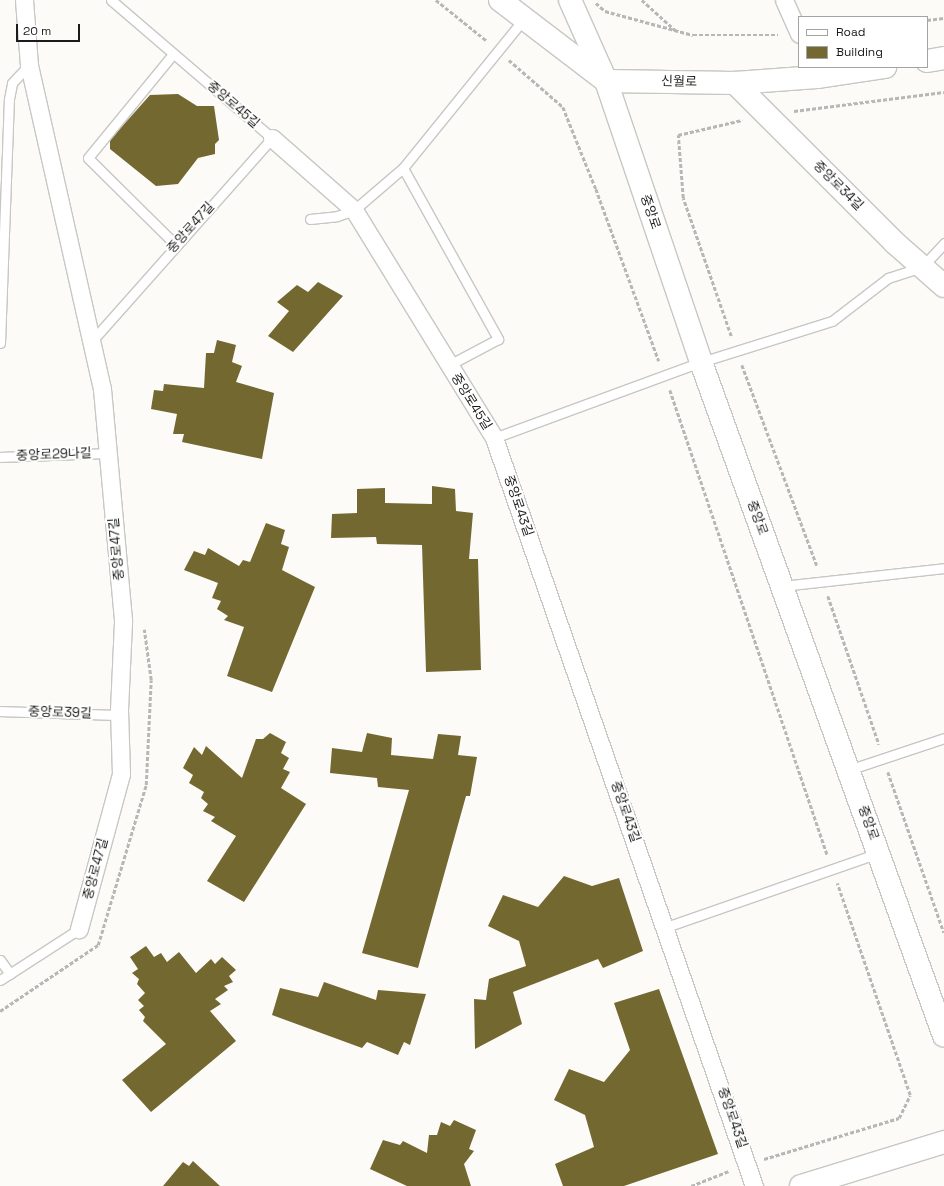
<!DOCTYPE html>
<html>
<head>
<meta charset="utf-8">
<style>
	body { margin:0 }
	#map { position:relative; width:944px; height:1186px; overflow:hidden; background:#fcfbf8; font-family:"Space Grotesk","Noto Sans KR",sans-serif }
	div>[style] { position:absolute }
	.building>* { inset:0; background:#736830 }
	.path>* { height:2.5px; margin-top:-1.25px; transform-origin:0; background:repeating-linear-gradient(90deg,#b8b7b5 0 4px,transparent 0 6px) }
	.roads { filter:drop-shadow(1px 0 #c8c7c4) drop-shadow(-1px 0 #c8c7c4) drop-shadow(0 1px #c8c7c4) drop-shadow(0 -1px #c8c7c4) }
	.lane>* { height:9px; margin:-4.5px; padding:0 4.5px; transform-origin:4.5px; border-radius:4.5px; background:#fff }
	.street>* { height:17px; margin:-8.5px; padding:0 8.5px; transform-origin:8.5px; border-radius:8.5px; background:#fff }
	.secondary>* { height:22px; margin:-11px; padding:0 11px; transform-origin:11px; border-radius:11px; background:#fff }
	span { translate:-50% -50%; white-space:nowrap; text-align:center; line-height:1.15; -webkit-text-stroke:4px #fff; paint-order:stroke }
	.street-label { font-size:13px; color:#1b1b1a }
	.legend { position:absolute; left:798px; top:16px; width:130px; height:52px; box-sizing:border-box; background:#fff; border:1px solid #a4a4a3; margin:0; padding:5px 7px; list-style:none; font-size:12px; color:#1b1b1a }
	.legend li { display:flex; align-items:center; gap:8px; height:20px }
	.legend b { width:20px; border:1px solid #a4a4a3 }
	.scale { position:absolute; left:16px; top:24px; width:64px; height:18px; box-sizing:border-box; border:2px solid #1b1b1a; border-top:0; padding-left:5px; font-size:12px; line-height:14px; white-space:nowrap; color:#1b1b1a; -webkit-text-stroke:3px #fff; paint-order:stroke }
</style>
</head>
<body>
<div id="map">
	<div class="building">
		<div style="clip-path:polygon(178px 94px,197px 106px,214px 106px,219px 140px,215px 144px,215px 154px,198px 158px,178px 184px,156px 186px,110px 149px,110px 140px,150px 95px)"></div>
		<div style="clip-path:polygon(318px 282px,343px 296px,293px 352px,268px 336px,289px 311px,277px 302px,297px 285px,308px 292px)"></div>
		<div style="clip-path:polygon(217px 340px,236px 345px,232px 362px,242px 366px,236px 382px,274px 393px,262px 459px,182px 442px,184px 434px,173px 434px,177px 414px,151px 409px,154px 390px,163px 391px,164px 384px,204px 388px,206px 353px,214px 353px)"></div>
		<div style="clip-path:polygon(432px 486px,455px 489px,456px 511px,473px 513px,469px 559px,478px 559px,481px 670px,426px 672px,422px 545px,377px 544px,376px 537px,331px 538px,332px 514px,357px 513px,357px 489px,385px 488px,385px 503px,432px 504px)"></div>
		<div style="clip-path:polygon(266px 523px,285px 530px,281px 544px,289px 547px,282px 570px,315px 587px,272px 692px,227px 676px,244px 627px,224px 620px,228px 616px,217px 609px,221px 601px,212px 598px,218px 583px,184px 570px,194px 551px,205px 555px,208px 548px,239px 566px,243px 560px,250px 562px)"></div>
		<div style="clip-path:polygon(270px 733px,286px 742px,281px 753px,289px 758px,283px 769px,290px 772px,281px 788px,306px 804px,244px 902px,207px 881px,236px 836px,211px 821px,215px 817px,203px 811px,208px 804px,201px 798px,204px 792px,189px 783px,193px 775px,183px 768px,194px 747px,202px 755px,206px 746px,242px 778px,256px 739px,263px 739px)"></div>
		<div style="clip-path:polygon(367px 733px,392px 738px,391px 755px,433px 759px,438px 734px,461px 736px,458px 755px,477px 757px,470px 796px,466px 796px,418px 968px,362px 953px,409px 790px,378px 787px,377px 778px,330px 773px,332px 748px,362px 752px)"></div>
		<div style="clip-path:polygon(564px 876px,592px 886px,619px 878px,643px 951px,603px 968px,598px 959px,513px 992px,522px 1024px,475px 1049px,474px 999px,486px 1000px,489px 979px,526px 966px,519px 941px,488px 926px,503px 895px,538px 907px)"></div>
		<div style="clip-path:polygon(146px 946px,154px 957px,161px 953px,167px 962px,179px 952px,196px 973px,211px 959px,215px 964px,222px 957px,236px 970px,229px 976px,233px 982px,224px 986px,228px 990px,215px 999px,221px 1004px,210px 1011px,236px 1041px,151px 1112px,122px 1080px,166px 1044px,143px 1021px,145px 1017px,139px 1010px,144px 1006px,138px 1000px,145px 993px,137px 984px,139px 979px,132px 973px,138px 969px,130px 957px)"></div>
		<div style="clip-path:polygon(324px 982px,376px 1000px,378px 990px,426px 994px,410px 1045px,404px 1042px,398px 1055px,367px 1042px,362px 1048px,272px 1015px,280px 988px,318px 997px)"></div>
		<div style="clip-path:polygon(659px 989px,718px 1154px,624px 1186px,563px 1186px,555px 1164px,594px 1147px,585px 1115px,554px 1100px,569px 1069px,604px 1082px,630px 1050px,614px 1003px)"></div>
		<div style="clip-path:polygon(454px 1120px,476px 1130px,469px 1149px,474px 1151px,464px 1164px,471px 1186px,407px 1186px,370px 1169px,383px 1140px,400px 1145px,403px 1141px,427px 1153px,429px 1135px,437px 1135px,441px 1122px,450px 1126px)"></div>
		<div style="clip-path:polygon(193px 1161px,220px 1186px,163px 1186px,183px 1162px,189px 1166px)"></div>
	</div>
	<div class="path">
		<div style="left:436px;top:0;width:65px;rotate:38.8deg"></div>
		<div style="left:642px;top:0;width:45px;rotate:42.3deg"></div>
		<div style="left:596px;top:3px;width:12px;rotate:42deg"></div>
		<div style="left:605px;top:11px;width:91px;rotate:15.3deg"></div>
		<div style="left:693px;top:35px;width:85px"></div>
		<div style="left:927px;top:20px;width:17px;rotate:-7deg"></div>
		<div style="left:509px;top:60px;width:72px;rotate:41deg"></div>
		<div style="left:563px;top:107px;width:88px;rotate:68.1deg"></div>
		<div style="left:596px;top:189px;width:183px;rotate:69.9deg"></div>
		<div style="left:794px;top:111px;width:151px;rotate:-7.2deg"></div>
		<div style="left:731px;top:336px;width:146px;rotate:-109.2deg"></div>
		<div style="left:683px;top:198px;width:63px;rotate:-94.5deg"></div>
		<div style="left:678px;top:135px;width:66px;rotate:-13.2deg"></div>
		<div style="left:742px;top:365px;width:215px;rotate:69.5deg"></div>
		<div style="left:670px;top:390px;width:491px;rotate:71.3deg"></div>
		<div style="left:828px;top:596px;width:157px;rotate:71deg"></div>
		<div style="left:888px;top:772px;width:170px;rotate:70.8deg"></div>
		<div style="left:0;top:1011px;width:118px;rotate:-34deg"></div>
		<div style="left:98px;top:945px;width:167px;rotate:-73.3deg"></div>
		<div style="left:146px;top:785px;width:105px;rotate:-87.3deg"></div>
		<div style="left:151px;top:680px;width:51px;rotate:-97.8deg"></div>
		<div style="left:764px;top:1159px;width:141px;rotate:-16.9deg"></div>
		<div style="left:899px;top:1118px;width:25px;rotate:-64deg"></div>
		<div style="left:910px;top:1095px;width:224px;rotate:-109deg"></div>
		<div style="left:691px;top:1186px;width:41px;rotate:-21.5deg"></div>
	</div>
	<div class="roads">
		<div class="lane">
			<div style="left:173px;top:54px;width:134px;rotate:129.3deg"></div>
			<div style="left:88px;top:158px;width:124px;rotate:44.7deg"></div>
			<div style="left:403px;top:168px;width:196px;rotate:60.9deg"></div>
			<div style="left:498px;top:339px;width:55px;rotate:152deg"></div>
			<div style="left:310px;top:219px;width:27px;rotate:-6deg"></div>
			<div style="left:337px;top:216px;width:18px;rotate:-19deg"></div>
			<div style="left:354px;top:210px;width:65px;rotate:-40.6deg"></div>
			<div style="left:403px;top:168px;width:191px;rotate:-51deg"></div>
			<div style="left:91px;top:342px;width:273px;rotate:-48.4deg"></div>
			<div style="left:272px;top:138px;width:212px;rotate:-139.4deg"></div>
			<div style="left:0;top:343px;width:244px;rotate:-87.9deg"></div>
			<div style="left:9px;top:99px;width:16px;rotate:-79deg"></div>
			<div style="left:12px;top:83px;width:25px;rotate:-47deg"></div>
			<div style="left:494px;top:438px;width:221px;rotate:-20.2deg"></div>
			<div style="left:701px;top:362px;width:137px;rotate:-17.4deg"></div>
			<div style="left:832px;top:321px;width:71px;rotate:-37.5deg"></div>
			<div style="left:888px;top:278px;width:36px;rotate:-18deg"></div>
			<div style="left:922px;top:267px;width:33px;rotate:-47deg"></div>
			<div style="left:0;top:457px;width:108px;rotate:-2.1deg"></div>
			<div style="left:782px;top:586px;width:163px;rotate:-6.3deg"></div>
			<div style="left:0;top:711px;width:120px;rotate:1.9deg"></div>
			<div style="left:848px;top:770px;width:101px;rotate:-18.4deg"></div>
			<div style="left:666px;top:927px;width:225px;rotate:-19.2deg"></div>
			<div style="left:0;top:960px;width:17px;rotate:54deg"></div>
			<div style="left:0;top:980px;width:94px;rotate:-32.8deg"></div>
		</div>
		<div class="street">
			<div style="left:24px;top:0;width:65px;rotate:85.6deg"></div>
			<div style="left:29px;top:65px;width:332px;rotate:77.3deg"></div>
			<div style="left:102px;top:389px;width:234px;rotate:84.8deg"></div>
			<div style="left:123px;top:622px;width:88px;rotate:92.6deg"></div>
			<div style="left:119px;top:710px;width:64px;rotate:88.2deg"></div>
			<div style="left:121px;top:774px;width:161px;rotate:105.2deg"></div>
			<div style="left:784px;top:0;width:37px;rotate:66deg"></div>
			<div style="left:272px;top:138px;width:109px;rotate:41.3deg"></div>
			<div style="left:354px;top:210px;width:268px;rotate:58.4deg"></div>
			<div style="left:494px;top:438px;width:792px;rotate:70.83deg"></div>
		</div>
		<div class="secondary">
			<div style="left:500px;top:0;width:133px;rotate:37.4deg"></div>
			<div style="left:606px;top:81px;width:129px;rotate:0.9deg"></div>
			<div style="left:735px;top:83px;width:82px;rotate:-4.2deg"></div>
			<div style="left:817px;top:77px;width:69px;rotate:-8.4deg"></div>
			<div style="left:570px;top:0;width:89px;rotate:66deg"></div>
			<div style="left:606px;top:81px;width:297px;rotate:71.3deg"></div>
			<div style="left:701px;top:362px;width:716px;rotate:70.17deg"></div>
			<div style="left:927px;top:61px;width:17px;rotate:-10deg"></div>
			<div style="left:735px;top:83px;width:226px;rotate:45deg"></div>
			<div style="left:895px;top:243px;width:65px;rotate:41.3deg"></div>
			<div style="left:801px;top:1186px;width:150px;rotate:-17.1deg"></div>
		</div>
	</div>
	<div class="street-label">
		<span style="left:679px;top:82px;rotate:1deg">신월로</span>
		<span style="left:233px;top:105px;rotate:41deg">중앙로45길</span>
		<span style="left:838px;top:186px;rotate:45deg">중앙로34길</span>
		<span style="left:650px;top:212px;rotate:71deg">중앙로</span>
		<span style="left:191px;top:228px;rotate:-48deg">중앙로47길</span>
		<span style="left:471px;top:402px;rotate:58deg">중앙로45길</span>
		<span style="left:54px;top:455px;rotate:-2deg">중앙로29나길</span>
		<span style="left:518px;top:506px;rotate:71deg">중앙로43길</span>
		<span style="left:757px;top:518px;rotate:70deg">중앙로</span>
		<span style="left:117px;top:549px;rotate:-95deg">중앙로47길</span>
		<span style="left:60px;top:713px;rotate:2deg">중앙로39길</span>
		<span style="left:625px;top:812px;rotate:71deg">중앙로43길</span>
		<span style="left:868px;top:823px;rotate:70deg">중앙로</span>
		<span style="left:96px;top:869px;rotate:-75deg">중앙로47길</span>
		<span style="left:732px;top:1118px;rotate:71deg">중앙로43길</span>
	</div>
	<ul class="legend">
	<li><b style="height:5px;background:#fff"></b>Road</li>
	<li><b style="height:11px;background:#736830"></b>Building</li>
	</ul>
	<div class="scale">20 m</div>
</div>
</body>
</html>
